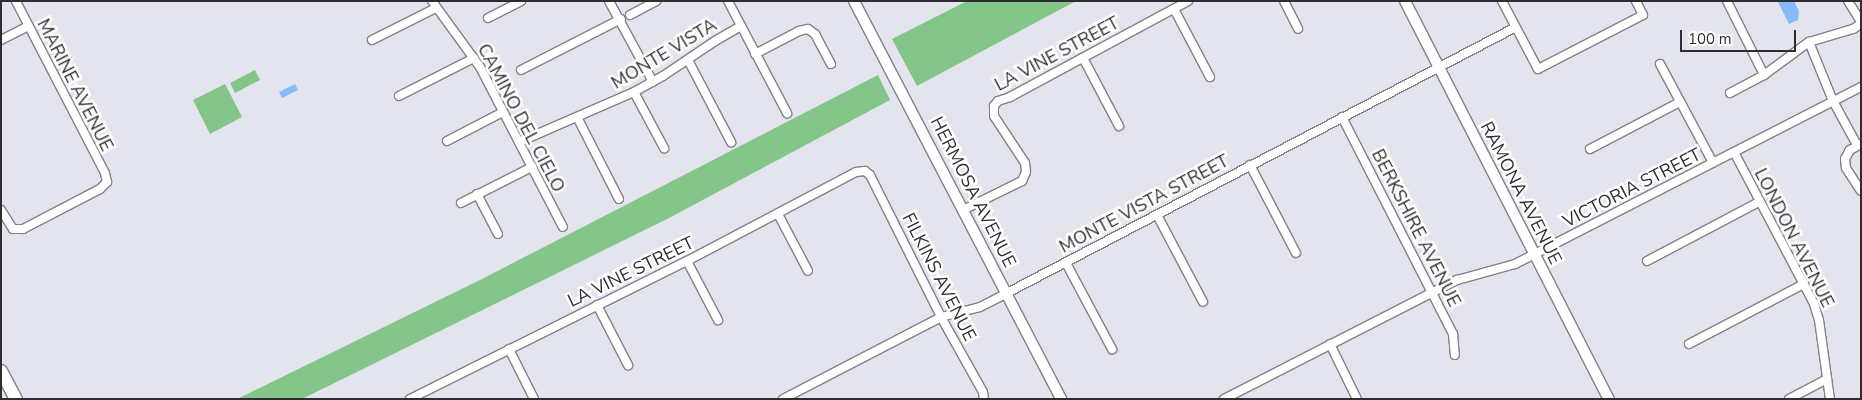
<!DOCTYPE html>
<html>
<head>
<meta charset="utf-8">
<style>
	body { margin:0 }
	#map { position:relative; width:1862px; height:400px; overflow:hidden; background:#e4e4ee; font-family:"Nunito Sans",sans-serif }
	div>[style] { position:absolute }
	.green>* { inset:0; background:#84c58a }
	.water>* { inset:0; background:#85bbfd }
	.roads { filter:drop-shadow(1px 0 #81818a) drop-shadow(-1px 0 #81818a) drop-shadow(0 1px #81818a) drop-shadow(0 -1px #81818a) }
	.minor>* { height:8px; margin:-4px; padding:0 4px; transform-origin:4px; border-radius:4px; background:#fff }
	.tertiary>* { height:10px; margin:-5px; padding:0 5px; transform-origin:5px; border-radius:5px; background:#fff }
	.primary>* { height:12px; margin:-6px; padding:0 6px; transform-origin:6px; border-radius:6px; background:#fff }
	span { translate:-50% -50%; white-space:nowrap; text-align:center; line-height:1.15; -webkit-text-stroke:5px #fff; paint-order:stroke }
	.street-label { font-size:18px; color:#2e2e32 }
	.frame { position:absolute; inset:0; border:2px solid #2e2e32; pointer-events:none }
	.scale { position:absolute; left:1680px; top:30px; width:116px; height:22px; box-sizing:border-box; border:2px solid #2e2e32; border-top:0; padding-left:6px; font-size:15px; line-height:18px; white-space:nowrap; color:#2e2e32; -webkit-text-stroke:4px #fff; paint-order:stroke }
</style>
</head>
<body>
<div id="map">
	<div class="green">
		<div style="clip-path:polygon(967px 1px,1076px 1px,917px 86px,892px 39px)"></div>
		<div style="clip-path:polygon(255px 70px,260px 80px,235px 93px,230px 83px)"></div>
		<div style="clip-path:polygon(878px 75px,890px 100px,669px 218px,302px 399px,237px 399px,480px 280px)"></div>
		<div style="clip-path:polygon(225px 84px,242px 117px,210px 134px,193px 100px)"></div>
	</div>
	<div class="water">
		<div style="clip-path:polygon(1780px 1px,1794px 1px,1799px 11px,1798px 20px,1789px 24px,1778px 2px)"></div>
		<div style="clip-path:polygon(295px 84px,298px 90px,282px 98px,279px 92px)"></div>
	</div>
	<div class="roads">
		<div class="minor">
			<div style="left:432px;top:1px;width:82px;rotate:54deg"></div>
			<div style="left:480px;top:67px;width:180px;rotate:62.6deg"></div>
			<div style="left:609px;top:1px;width:92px;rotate:61.5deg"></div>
			<div style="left:728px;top:1px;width:127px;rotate:62.2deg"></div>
			<div style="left:1284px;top:1px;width:31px;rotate:63deg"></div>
			<div style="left:1502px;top:1px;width:77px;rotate:62.1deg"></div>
			<div style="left:1538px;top:69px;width:118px;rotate:-27.2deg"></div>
			<div style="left:1643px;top:15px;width:16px;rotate:-117deg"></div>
			<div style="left:1727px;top:1px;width:83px;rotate:63.4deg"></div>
			<div style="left:1848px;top:1px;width:25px;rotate:58deg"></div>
			<div style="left:1174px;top:9px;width:77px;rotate:62.1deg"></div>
			<div style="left:630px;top:15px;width:30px;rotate:-28deg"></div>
			<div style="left:488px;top:18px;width:37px;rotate:-27deg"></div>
			<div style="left:1px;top:40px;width:30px;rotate:-27deg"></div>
			<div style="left:372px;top:40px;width:72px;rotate:-26.6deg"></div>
			<div style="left:1809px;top:42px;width:64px;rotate:67.9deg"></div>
			<div style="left:1833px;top:101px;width:50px;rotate:61.4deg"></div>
			<div style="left:755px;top:54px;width:50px;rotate:-27.6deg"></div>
			<div style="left:799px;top:31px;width:9px;rotate:-13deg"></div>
			<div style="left:808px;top:29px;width:9px;rotate:36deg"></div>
			<div style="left:815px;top:34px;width:34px;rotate:62deg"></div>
			<div style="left:1083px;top:58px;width:77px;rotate:62.1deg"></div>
			<div style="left:688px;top:60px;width:93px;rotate:62.3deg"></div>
			<div style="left:1660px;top:64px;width:112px;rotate:61.8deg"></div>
			<div style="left:521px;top:70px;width:112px;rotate:-27deg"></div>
			<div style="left:634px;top:92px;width:64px;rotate:61.8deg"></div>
			<div style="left:1730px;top:93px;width:38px;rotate:-28deg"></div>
			<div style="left:1764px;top:75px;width:56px;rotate:-36.3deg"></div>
			<div style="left:1809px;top:42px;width:46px;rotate:-16.5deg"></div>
			<div style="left:1853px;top:29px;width:9px;rotate:-32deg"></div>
			<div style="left:399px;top:96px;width:84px;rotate:-26.9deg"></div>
			<div style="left:577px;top:117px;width:92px;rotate:62.9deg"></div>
			<div style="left:1342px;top:117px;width:244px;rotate:62.9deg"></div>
			<div style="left:1453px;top:334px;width:21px;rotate:85deg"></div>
			<div style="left:447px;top:141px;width:63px;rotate:-27.4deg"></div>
			<div style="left:519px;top:142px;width:125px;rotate:-23.5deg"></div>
			<div style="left:634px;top:92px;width:33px;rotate:-29deg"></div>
			<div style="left:663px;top:76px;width:63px;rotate:-33.9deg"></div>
			<div style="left:715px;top:41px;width:30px;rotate:-30deg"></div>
			<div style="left:1861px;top:144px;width:13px;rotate:151deg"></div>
			<div style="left:1850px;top:150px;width:10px;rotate:119deg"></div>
			<div style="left:1845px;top:159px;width:9px;rotate:84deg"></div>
			<div style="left:1846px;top:168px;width:27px;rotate:57deg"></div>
			<div style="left:1590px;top:149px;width:102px;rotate:-27.6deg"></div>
			<div style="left:1734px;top:152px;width:172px;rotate:62.2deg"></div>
			<div style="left:1814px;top:304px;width:17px;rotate:73deg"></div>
			<div style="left:1819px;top:320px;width:80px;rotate:82.1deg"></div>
			<div style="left:1250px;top:165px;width:99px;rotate:62.4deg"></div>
			<div style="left:477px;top:194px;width:45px;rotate:62.3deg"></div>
			<div style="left:461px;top:203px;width:80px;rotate:-26.9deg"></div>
			<div style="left:1px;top:210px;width:22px;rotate:58deg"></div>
			<div style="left:13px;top:229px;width:10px"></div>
			<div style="left:23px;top:229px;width:87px;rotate:-27.5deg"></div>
			<div style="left:100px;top:189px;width:10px;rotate:-45deg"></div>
			<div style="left:107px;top:182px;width:9px;rotate:-103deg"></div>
			<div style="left:105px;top:173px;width:194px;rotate:-117.4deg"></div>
			<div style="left:963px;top:210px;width:66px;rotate:-26.2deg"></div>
			<div style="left:1022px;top:181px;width:10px;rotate:-66deg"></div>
			<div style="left:1026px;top:172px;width:9px;rotate:-96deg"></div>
			<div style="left:1025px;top:163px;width:56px;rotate:-123.4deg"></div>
			<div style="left:994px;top:116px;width:10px;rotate:-90deg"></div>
			<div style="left:994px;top:106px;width:6px;rotate:-51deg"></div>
			<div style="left:998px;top:101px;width:13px;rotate:-18deg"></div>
			<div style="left:1010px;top:97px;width:202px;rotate:-28.3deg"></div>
			<div style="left:778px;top:214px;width:64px;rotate:62.2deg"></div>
			<div style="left:1157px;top:215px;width:98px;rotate:62.1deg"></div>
			<div style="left:687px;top:261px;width:67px;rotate:62.3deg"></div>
			<div style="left:1647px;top:261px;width:127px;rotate:-27.8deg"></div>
			<div style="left:1066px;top:263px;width:98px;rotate:61.9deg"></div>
			<div style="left:597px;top:305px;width:68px;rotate:62.7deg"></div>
			<div style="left:1330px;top:344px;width:61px;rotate:63.9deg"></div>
			<div style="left:1689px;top:344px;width:130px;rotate:-27.6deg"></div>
			<div style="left:509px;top:349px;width:56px;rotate:63.4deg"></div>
			<div style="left:410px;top:399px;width:309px;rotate:-26.5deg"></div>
			<div style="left:687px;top:261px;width:191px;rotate:-27.8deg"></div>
			<div style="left:856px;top:172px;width:9px;rotate:-6deg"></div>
			<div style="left:865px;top:171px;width:6px;rotate:39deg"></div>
			<div style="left:870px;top:175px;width:159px;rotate:63.4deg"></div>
			<div style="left:941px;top:317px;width:86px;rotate:60.8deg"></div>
			<div style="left:983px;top:392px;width:7px;rotate:82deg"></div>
			<div style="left:783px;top:399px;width:178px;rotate:-27.4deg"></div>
			<div style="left:941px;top:317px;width:40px;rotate:-14.4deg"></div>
			<div style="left:980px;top:307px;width:30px;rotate:-27deg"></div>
			<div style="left:1007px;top:293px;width:574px;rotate:-27.59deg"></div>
			<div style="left:1224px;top:399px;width:262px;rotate:-27.1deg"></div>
			<div style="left:1457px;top:280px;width:60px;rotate:-15.4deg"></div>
			<div style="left:1515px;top:264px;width:389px;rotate:-27.1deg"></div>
			<div style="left:1789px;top:399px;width:43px;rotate:-27.8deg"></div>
		</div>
		<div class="tertiary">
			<div style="left:854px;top:1px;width:449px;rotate:62.5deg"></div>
			<div style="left:1405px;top:1px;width:447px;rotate:62.9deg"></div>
		</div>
		<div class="primary">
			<div style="left:1px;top:371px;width:32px;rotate:62deg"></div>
		</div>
	</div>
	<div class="street-label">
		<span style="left:664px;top:54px;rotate:-31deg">MONTE VISTA</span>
		<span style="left:1057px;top:54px;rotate:-28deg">LA VINE STREET</span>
		<span style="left:75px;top:85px;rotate:63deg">MARINE AVENUE</span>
		<span style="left:521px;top:118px;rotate:62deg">CAMINO DEL CIELO</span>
		<span style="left:1632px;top:188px;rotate:-27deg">VICTORIA STREET</span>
		<span style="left:973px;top:192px;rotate:63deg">HERMOSA AVENUE</span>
		<span style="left:1521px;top:193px;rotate:63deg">RAMONA AVENUE</span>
		<span style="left:1144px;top:204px;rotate:-28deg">MONTE VISTA STREET</span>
		<span style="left:1416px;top:228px;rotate:63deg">BERKSHIRE AVENUE</span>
		<span style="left:1794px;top:238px;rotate:63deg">LONDON AVENUE</span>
		<span style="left:631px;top:272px;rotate:-26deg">LA VINE STREET</span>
		<span style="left:939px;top:277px;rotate:63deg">FILKINS AVENUE</span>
	</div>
	<div class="frame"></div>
	<div class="scale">100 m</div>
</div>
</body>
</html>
